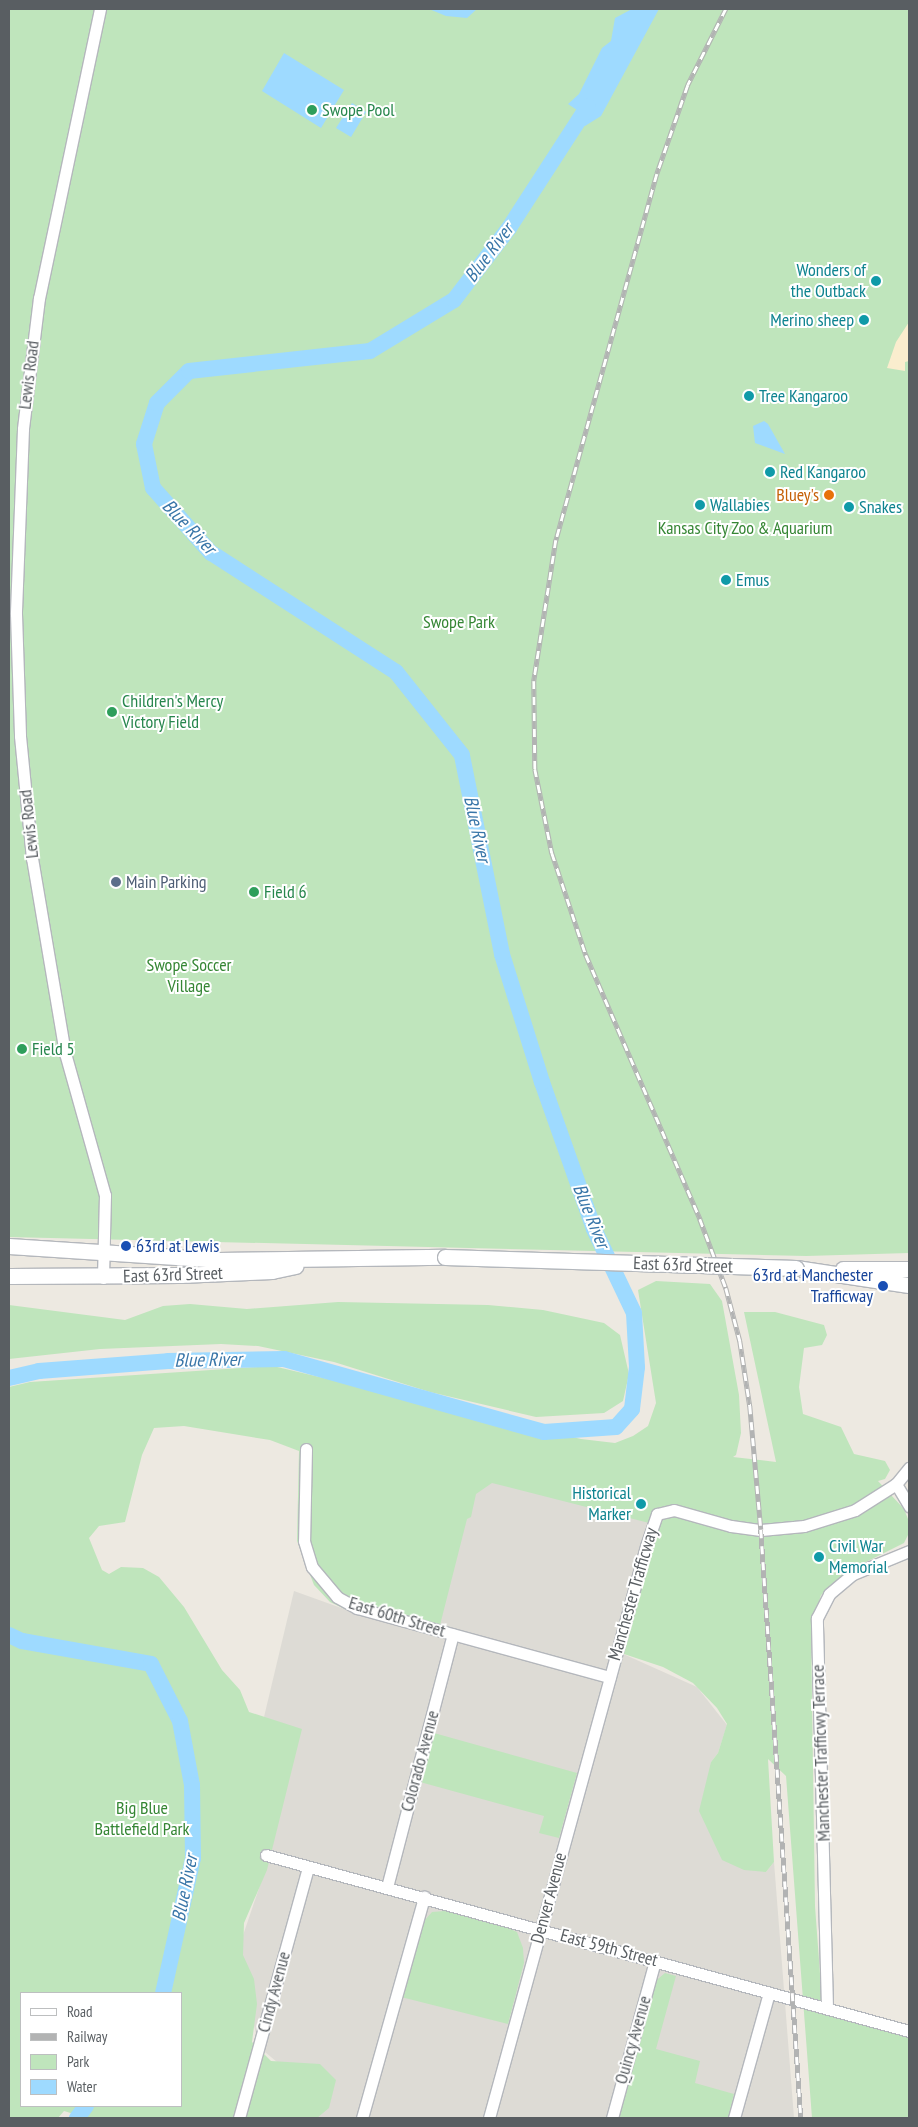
<!DOCTYPE html>
<html>
<head>
<meta charset="utf-8">
<style>
	body { margin:0 }
	#map { position:relative; width:918px; height:2127px; overflow:hidden; background:#ede9e1; font-family:"PT Sans Narrow",sans-serif }
	div>[style] { position:absolute }
	.industrial>* { inset:0; background:#dddbd5 }
	.green>* { inset:0; background:#bfe5bc }
	.sand>* { inset:0; background:#faedce }
	.water>* { inset:0; background:#9edaff }
	.river>* { height:16px; margin:-8px; padding:0 8px; transform-origin:8px; border-radius:8px; background:#9edaff }
	.roads { filter:drop-shadow(1px 0 #b4b7bc) drop-shadow(-1px 0 #b4b7bc) drop-shadow(0 1px #b4b7bc) drop-shadow(0 -1px #b4b7bc) }
	.minor>* { height:11px; margin:-5.5px; padding:0 5.5px; transform-origin:5.5px; border-radius:5.5px; background:#fff }
	.secondary>* { height:15px; margin:-7.5px; padding:0 7.5px; transform-origin:7.5px; border-radius:7.5px; background:#fff }
	.rail>* { height:4.5px; margin-top:-2.25px; transform-origin:0; background:repeating-linear-gradient(90deg,#fff 0 8px,#b2b3b3 0 16px); box-sizing:border-box; border-block:1px solid #b2b3b3 }
	.bridges { filter:drop-shadow(1px 0 #b3b7bc) drop-shadow(-1px 0 #b3b7bc) drop-shadow(0 1px #b3b7bc) drop-shadow(0 -1px #b3b7bc) }
	.secondary-bridge>* { height:15px; margin:-7.5px; padding:0 7.5px; transform-origin:7.5px; border-radius:7.5px; background:#fff }
	.dots>* { width:14px; height:14px; translate:-50% -50%; box-sizing:border-box; border:2px solid #fff; border-radius:50% }
	span { translate:-50% -50%; white-space:nowrap; text-align:center; line-height:1.15; -webkit-text-stroke:4px #fff; paint-order:stroke }
	.leisure-label { font-size:18px; color:#27864d }
	.left { translate:0 -50%; text-align:left }
	.culture-label { font-size:18px; color:#0d838f }
	.right { translate:-100% -50%; text-align:right }
	.street-label { font-size:18px; color:#595e62 }
	.food-label { font-size:18px; color:#c56008 }
	.park-label { font-size:18px; color:#358634 }
	.service-label { font-size:18px; color:#4e5e75 }
	.transit-label { font-size:18px; color:#164399 }
	.water-label { font-size:19px; color:#3976a8; font-style:italic }
	.frame { position:absolute; inset:0; border:10px solid #595e62; pointer-events:none }
	.legend { position:absolute; left:20px; top:1992px; width:162px; height:115px; box-sizing:border-box; background:#fff; border:1px solid #bdbfc0; margin:0; padding:6px 9px; list-style:none; font-size:15px; color:#595e62 }
	.legend li { display:flex; align-items:center; gap:10px; height:25px }
	.legend b { width:25px; border:1px solid #bdbfc0 }
</style>
</head>
<body>
<div id="map">
	<div class="industrial">
		<div style="clip-path:polygon(477px 1477px,652px 1522px,621px 1653px,697px 1687px,727px 1725px,718px 1753px,711px 1762px,766px 1872px,774px 1862px,794px 2118px,317px 2118px,333px 2078px,277px 2062px,259px 2047px,237px 1953px,272px 1850px,264px 1717px,294px 1591px,344px 1609px)"></div>
	</div>
	<div class="green">
		<div style="clip-path:polygon(9px 9px,909px 9px,909px 1253px,806px 1256px,9px 1237px)"></div>
		<div style="clip-path:polygon(evenodd,656px 1281px,710px 1284px,722px 1301px,739px 1395px,741px 1433px,736px 1455px,733px 1457px,776px 1462px,744px 1312px,775px 1312px,824px 1325px,827px 1335px,822px 1345px,804px 1348px,799px 1387px,803px 1414px,841px 1427px,854px 1454px,885px 1461px,890px 1470px,885px 1479px,878px 1481px,904px 1509px,908px 1519px,908px 1535px,904px 1543px,850px 1570px,821px 1595px,811px 1628px,815px 1906px,823px 2014px,909px 2038px,909px 2118px,812px 2118px,786px 1776px,768px 1759px,774px 1862px,766px 1872px,744px 1870px,722px 1860px,699px 1811px,711px 1762px,718px 1753px,727px 1724px,717px 1708px,693px 1683px,663px 1667px,621px 1653px,657px 1525px,492px 1483px,476px 1494px,471px 1517px,467px 1519px,437px 1637px,351px 1612px,330px 1602px,314px 1585px,297px 1541px,299px 1451px,270px 1440px,184px 1426px,154px 1428px,142px 1455px,125px 1522px,99px 1526px,89px 1538px,102px 1570px,109px 1574px,121px 1567px,143px 1568px,159px 1577px,184px 1607px,222px 1670px,240px 1690px,249px 1712px,302px 1729px,267px 1870px,244px 1923px,243px 1955px,254px 1979px,257px 2004px,252px 2042px,271px 2061px,320px 2064px,336px 2080px,329px 2108px,317px 2118px,87px 2118px,64px 2111px,58px 2118px,9px 2118px,9px 1387px,30px 1382px,273px 1366px,581px 1439px,615px 1443px,633px 1436px,648px 1426px,656px 1403px,638px 1290px,656px 1281px,21px 1993px,181px 1993px,181px 2106px,21px 2106px,21px 1993px)"></div>
		<div style="clip-path:polygon(338px 1302px,488px 1305px,543px 1310px,604px 1323px,620px 1335px,629px 1374px,623px 1401px,604px 1413px,536px 1417px,430px 1392px,334px 1362px,258px 1346px,221px 1344px,100px 1349px,9px 1359px,9px 1305px,125px 1320px,163px 1306px,190px 1304px,247px 1309px)"></div>
		<div style="clip-path:polygon(434px 1733px,577px 1773px,559px 1838px,539px 1833px,544px 1816px,420px 1782px)"></div>
		<div style="clip-path:polygon(445px 1911px,499px 1924px,517px 1932px,523px 1948px,524px 1963px,508px 2024px,401px 1997px,424px 1921px,432px 1912px)"></div>
		<div style="clip-path:polygon(665px 1973px,676px 1976px,656px 2049px,700px 2061px,695px 2083px,734px 2094px,728px 2118px,616px 2118px,653px 1983px)"></div>
	</div>
	<div class="sand">
		<div style="clip-path:polygon(909px 322px,909px 361px,905px 362px,905px 371px,887px 368px,896px 342px)"></div>
	</div>
	<div class="water">
		<div style="clip-path:polygon(429px 9px,477px 9px,467px 18px,446px 16px)"></div>
		<div style="clip-path:polygon(632px 9px,659px 9px,601px 116px,585px 126px,572px 123px,577px 110px,568px 104px,579px 94px,602px 48px,611px 41px,615px 18px)"></div>
		<div style="clip-path:polygon(284px 53px,344px 90px,321px 128px,262px 91px)"></div>
		<div style="clip-path:polygon(352px 103px,366px 112px,351px 137px,336px 128px)"></div>
		<div style="clip-path:polygon(764px 421px,768px 424px,785px 454px,755px 443px,753px 426px)"></div>
	</div>
	<div class="river">
		<div style="left:9px;top:1378px;width:31px;rotate:-13deg"></div>
		<div style="left:39px;top:1371px;width:129px;rotate:-4.4deg"></div>
		<div style="left:168px;top:1361px;width:116px;rotate:-1deg"></div>
		<div style="left:284px;top:1359px;width:270px;rotate:15.7deg"></div>
		<div style="left:544px;top:1432px;width:72px;rotate:-4deg"></div>
		<div style="left:616px;top:1427px;width:24px;rotate:-48deg"></div>
		<div style="left:632px;top:1409px;width:42px;rotate:-83.2deg"></div>
		<div style="left:637px;top:1367px;width:54px;rotate:-93.2deg"></div>
		<div style="left:634px;top:1313px;width:93px;rotate:-115.5deg"></div>
		<div style="left:594px;top:1229px;width:156px;rotate:-109.5deg"></div>
		<div style="left:542px;top:1082px;width:134px;rotate:-107.4deg"></div>
		<div style="left:502px;top:954px;width:203px;rotate:-101.4deg"></div>
		<div style="left:462px;top:755px;width:106px;rotate:-128.5deg"></div>
		<div style="left:396px;top:672px;width:220px;rotate:-147.2deg"></div>
		<div style="left:211px;top:553px;width:87px;rotate:-131.7deg"></div>
		<div style="left:153px;top:488px;width:45px;rotate:-101.6deg"></div>
		<div style="left:144px;top:444px;width:43px;rotate:-72.4deg"></div>
		<div style="left:157px;top:403px;width:45px;rotate:-45deg"></div>
		<div style="left:189px;top:371px;width:182px;rotate:-6.3deg"></div>
		<div style="left:370px;top:351px;width:98px;rotate:-31.3deg"></div>
		<div style="left:454px;top:300px;width:91px;rotate:-52.6deg"></div>
		<div style="left:509px;top:228px;width:145px;rotate:-57.1deg"></div>
		<div style="left:9px;top:1635px;width:14px;rotate:25deg"></div>
		<div style="left:22px;top:1641px;width:131px;rotate:10.1deg"></div>
		<div style="left:151px;top:1664px;width:64px;rotate:63deg"></div>
		<div style="left:180px;top:1721px;width:65px;rotate:79.4deg"></div>
		<div style="left:192px;top:1785px;width:73px;rotate:89.2deg"></div>
		<div style="left:193px;top:1858px;width:138px;rotate:102.5deg"></div>
		<div style="left:77px;top:2118px;width:15px;rotate:-53deg"></div>
	</div>
	<div class="roads">
		<div class="minor">
			<div style="left:100px;top:9px;width:295px;rotate:101.9deg"></div>
			<div style="left:39px;top:298px;width:132px;rotate:97deg"></div>
			<div style="left:23px;top:429px;width:185px;rotate:92.2deg"></div>
			<div style="left:16px;top:614px;width:122px;rotate:88.1deg"></div>
			<div style="left:20px;top:736px;width:123px;rotate:84.4deg"></div>
			<div style="left:32px;top:858px;width:198px;rotate:80.4deg"></div>
			<div style="left:65px;top:1053px;width:148px;rotate:74.3deg"></div>
			<div style="left:105px;top:1195px;width:83px;rotate:91.4deg"></div>
			<div style="left:306px;top:1449px;width:92px;rotate:91.2deg"></div>
			<div style="left:304px;top:1541px;width:27px;rotate:73deg"></div>
			<div style="left:312px;top:1567px;width:39px;rotate:50deg"></div>
			<div style="left:337px;top:1597px;width:23px;rotate:29deg"></div>
			<div style="left:357px;top:1608px;width:262px;rotate:15.3deg"></div>
			<div style="left:896px;top:1484px;width:26px;rotate:59deg"></div>
			<div style="left:266px;top:1855px;width:667px;rotate:15.31deg"></div>
			<div style="left:387px;top:1887px;width:261px;rotate:-75.4deg"></div>
			<div style="left:827px;top:2007px;width:389px;rotate:-91.5deg"></div>
			<div style="left:817px;top:1618px;width:27px;rotate:-63deg"></div>
			<div style="left:829px;top:1594px;width:31px;rotate:-40deg"></div>
			<div style="left:853px;top:1574px;width:61px;rotate:-22.3deg"></div>
			<div style="left:239px;top:2118px;width:260px;rotate:-74.6deg"></div>
			<div style="left:362px;top:2118px;width:230px;rotate:-74.3deg"></div>
			<div style="left:489px;top:2118px;width:593px;rotate:-74.65deg"></div>
			<div style="left:646px;top:1546px;width:34px;rotate:-71deg"></div>
			<div style="left:657px;top:1514px;width:17px;rotate:-13deg"></div>
			<div style="left:674px;top:1510px;width:59px;rotate:15.7deg"></div>
			<div style="left:731px;top:1526px;width:30px;rotate:8deg"></div>
			<div style="left:761px;top:1530px;width:43px;rotate:-5.3deg"></div>
			<div style="left:804px;top:1526px;width:53px;rotate:-17.4deg"></div>
			<div style="left:855px;top:1510px;width:49px;rotate:-32.4deg"></div>
			<div style="left:896px;top:1484px;width:21px;rotate:-51deg"></div>
			<div style="left:612px;top:2118px;width:163px;rotate:-74.7deg"></div>
			<div style="left:734px;top:2118px;width:130px;rotate:-74.4deg"></div>
		</div>
		<div class="secondary">
			<div style="left:9px;top:1246px;width:209px;rotate:3.8deg"></div>
			<div style="left:218px;top:1260px;width:227px;rotate:-0.8deg"></div>
			<div style="left:796px;top:1268px;width:114px;rotate:8.6deg"></div>
			<div style="left:843px;top:1269px;width:66px"></div>
			<div style="left:9px;top:1276px;width:171px;rotate:-0.3deg"></div>
			<div style="left:180px;top:1275px;width:92px;rotate:-2.5deg"></div>
			<div style="left:272px;top:1271px;width:24px;rotate:-12deg"></div>
		</div>
	</div>
	<div class="rail">
		<div style="left:726px;top:9px;width:85px;rotate:116.6deg"></div>
		<div style="left:688px;top:85px;width:94px;rotate:109.2deg"></div>
		<div style="left:657px;top:174px;width:380px;rotate:105.4deg"></div>
		<div style="left:556px;top:540px;width:143px;rotate:98.9deg"></div>
		<div style="left:534px;top:681px;width:88px;rotate:89.3deg"></div>
		<div style="left:535px;top:769px;width:86px;rotate:78.6deg"></div>
		<div style="left:552px;top:853px;width:108px;rotate:71.6deg"></div>
		<div style="left:586px;top:955px;width:288px;rotate:66.6deg"></div>
		<div style="left:700px;top:1219px;width:74px;rotate:69.4deg"></div>
		<div style="left:726px;top:1288px;width:55px;rotate:75.2deg"></div>
		<div style="left:740px;top:1341px;width:66px;rotate:81.3deg"></div>
		<div style="left:750px;top:1406px;width:124px;rotate:84.9deg"></div>
		<div style="left:761px;top:1530px;width:589px;rotate:86.11deg"></div>
	</div>
	<div class="bridges">
		<div class="secondary-bridge">
			<div style="left:445px;top:1257px;width:351px;rotate:1.8deg"></div>
		</div>
	</div>
	<div class="dots">
		<div style="left:312px;top:110px;background:#2e9e5b"></div>
		<div style="left:876px;top:281px;background:#0f9aa8"></div>
		<div style="left:864px;top:320px;background:#0f9aa8"></div>
		<div style="left:749px;top:396px;background:#0f9aa8"></div>
		<div style="left:770px;top:472px;background:#0f9aa8"></div>
		<div style="left:829px;top:495px;background:#e8710a"></div>
		<div style="left:700px;top:505px;background:#0f9aa8"></div>
		<div style="left:849px;top:507px;background:#0f9aa8"></div>
		<div style="left:726px;top:580px;background:#0f9aa8"></div>
		<div style="left:112px;top:712px;background:#2e9e5b"></div>
		<div style="left:116px;top:882px;background:#5c6f8a"></div>
		<div style="left:254px;top:892px;background:#2e9e5b"></div>
		<div style="left:22px;top:1049px;background:#2e9e5b"></div>
		<div style="left:126px;top:1246px;background:#1a4fb4"></div>
		<div style="left:883px;top:1286px;background:#1a4fb4"></div>
		<div style="left:641px;top:1504px;background:#0f9aa8"></div>
		<div style="left:819px;top:1557px;background:#0f9aa8"></div>
	</div>
	<div class="leisure-label">
		<span class="left" style="left:322px;top:110px">Swope Pool</span>
		<span class="left" style="left:122px;top:712px">Children's Mercy<br>Victory Field</span>
		<span class="left" style="left:264px;top:892px">Field 6</span>
		<span class="left" style="left:32px;top:1049px">Field 5</span>
	</div>
	<div class="culture-label">
		<span class="right" style="left:866px;top:281px">Wonders of<br>the Outback</span>
		<span class="right" style="left:854px;top:320px">Merino sheep</span>
		<span class="left" style="left:759px;top:396px">Tree Kangaroo</span>
		<span class="left" style="left:780px;top:472px">Red Kangaroo</span>
		<span class="left" style="left:710px;top:505px">Wallabies</span>
		<span class="left" style="left:859px;top:507px">Snakes</span>
		<span class="left" style="left:736px;top:580px">Emus</span>
		<span class="right" style="left:631px;top:1504px">Historical<br>Marker</span>
		<span class="left" style="left:829px;top:1557px">Civil War<br>Memorial</span>
	</div>
	<div class="street-label">
		<span style="left:29px;top:375px;rotate:-83deg">Lewis Road</span>
		<span style="left:29px;top:824px;rotate:-96deg">Lewis Road</span>
		<span style="left:683px;top:1265px;rotate:2deg">East 63rd Street</span>
		<span style="left:173px;top:1275px;rotate:-2deg">East 63rd Street</span>
		<span style="left:633px;top:1594px;rotate:-74deg">Manchester Trafficway</span>
		<span style="left:397px;top:1617px;rotate:17deg">East 60th Street</span>
		<span style="left:821px;top:1753px;rotate:-92deg">Manchester Trafficwy Terrace</span>
		<span style="left:420px;top:1761px;rotate:-75deg">Colorado Avenue</span>
		<span style="left:549px;top:1898px;rotate:-75deg">Denver Avenue</span>
		<span style="left:609px;top:1948px;rotate:15deg">East 59th Street</span>
		<span style="left:274px;top:1992px;rotate:-75deg">Cindy Avenue</span>
		<span style="left:633px;top:2040px;rotate:-74deg">Quincy Avenue</span>
	</div>
	<div class="food-label">
		<span class="right" style="left:819px;top:495px">Bluey's</span>
	</div>
	<div class="park-label">
		<span style="left:745px;top:528px">Kansas City Zoo &amp; Aquarium</span>
		<span style="left:459px;top:622px">Swope Park</span>
		<span style="left:189px;top:976px">Swope Soccer<br>Village</span>
		<span style="left:142px;top:1819px">Big Blue<br>Battlefield Park</span>
	</div>
	<div class="service-label">
		<span class="left" style="left:126px;top:882px">Main Parking</span>
	</div>
	<div class="transit-label">
		<span class="left" style="left:136px;top:1246px">63rd at Lewis</span>
		<span class="right" style="left:873px;top:1286px">63rd at Manchester<br>Trafficway</span>
	</div>
	<div class="water-label">
		<span style="left:489px;top:253px;rotate:-53deg">Blue River</span>
		<span style="left:189px;top:527px;rotate:46deg">Blue River</span>
		<span style="left:477px;top:829px;rotate:78deg">Blue River</span>
		<span style="left:591px;top:1216px;rotate:68deg">Blue River</span>
		<span style="left:208px;top:1360px;rotate:-1deg">Blue River</span>
		<span style="left:185px;top:1888px;rotate:-79deg">Blue River</span>
	</div>
	<div class="frame"></div>
	<ul class="legend">
	<li><b style="height:6px;background:#fff"></b>Road</li>
	<li><b style="height:6px;background:#b2b3b3"></b>Railway</li>
	<li><b style="height:14px;background:#bfe5bc"></b>Park</li>
	<li><b style="height:14px;background:#9edaff"></b>Water</li>
	</ul>
</div>
</body>
</html>
